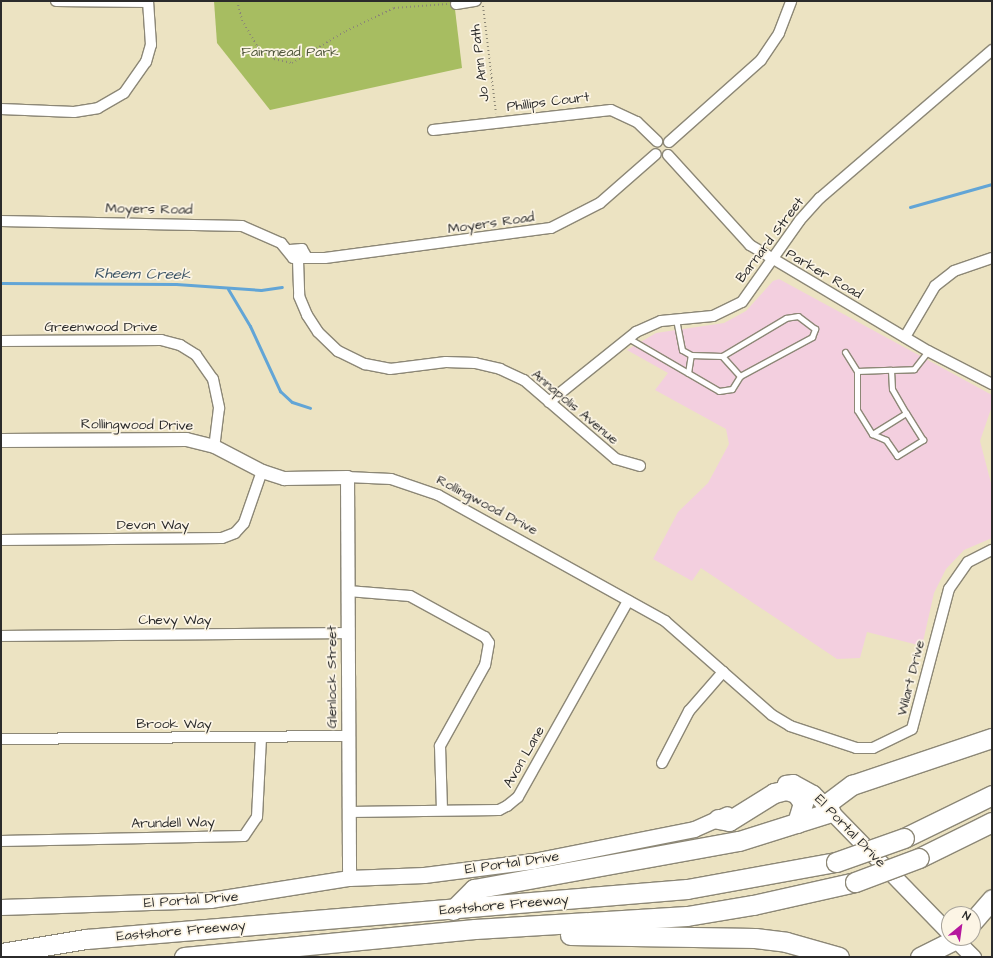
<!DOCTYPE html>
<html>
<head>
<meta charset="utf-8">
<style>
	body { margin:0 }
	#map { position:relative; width:993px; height:958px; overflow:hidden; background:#ece3c2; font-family:"Architects Daughter",sans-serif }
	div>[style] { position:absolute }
	.built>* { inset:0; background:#f3cfdf }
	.green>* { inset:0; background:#a7bd61 }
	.stream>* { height:3px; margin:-1.5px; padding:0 1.5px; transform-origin:1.5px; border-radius:1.5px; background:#62a5d6 }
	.path>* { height:2px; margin-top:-1px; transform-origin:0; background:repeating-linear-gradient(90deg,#8c8776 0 1px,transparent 0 4px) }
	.roads { filter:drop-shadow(1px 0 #8c8776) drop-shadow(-1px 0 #8c8776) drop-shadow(0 1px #8c8776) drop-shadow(0 -1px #8c8776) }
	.service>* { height:5px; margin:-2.5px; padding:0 2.5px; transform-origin:2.5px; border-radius:2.5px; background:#fff }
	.minor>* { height:10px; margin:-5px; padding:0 5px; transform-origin:5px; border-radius:5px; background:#fff }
	.tertiary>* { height:13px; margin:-6.5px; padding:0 6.5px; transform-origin:6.5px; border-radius:6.5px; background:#fff }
	.secondary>* { height:15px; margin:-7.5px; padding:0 7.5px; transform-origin:7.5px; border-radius:7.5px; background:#fff }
	.motorway>* { height:19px; margin:-9.5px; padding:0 9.5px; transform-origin:9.5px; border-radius:9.5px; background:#fff }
	.bridges { filter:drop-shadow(1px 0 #8c8776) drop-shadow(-1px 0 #8c8776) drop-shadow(0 1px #8c8776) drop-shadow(0 -1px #8c8776) }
	.motorway-bridge>* { height:19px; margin:-9.5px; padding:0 9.5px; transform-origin:9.5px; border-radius:9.5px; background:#fff }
	span { translate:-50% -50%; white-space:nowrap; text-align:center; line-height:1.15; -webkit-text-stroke:3.5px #fcf5e5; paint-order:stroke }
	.park-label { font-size:14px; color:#50573b }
	.street-label { font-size:14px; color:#2b2b2b }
	.water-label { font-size:15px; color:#3e5667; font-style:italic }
	.frame { position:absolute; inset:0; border:2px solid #2b2b2b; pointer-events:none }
	.north { position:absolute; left:941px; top:906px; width:40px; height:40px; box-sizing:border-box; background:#fcf5e5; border:1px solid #a8a49b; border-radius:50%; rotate:29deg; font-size:11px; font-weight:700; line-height:16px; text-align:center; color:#2b2b2b }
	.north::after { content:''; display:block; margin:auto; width:14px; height:18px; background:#b5179e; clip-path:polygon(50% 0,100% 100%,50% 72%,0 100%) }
</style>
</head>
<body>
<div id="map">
	<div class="built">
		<div style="clip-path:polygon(779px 279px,992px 395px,992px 406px,980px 441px,992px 487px,992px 538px,964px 550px,946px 569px,934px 593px,922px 646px,867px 632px,860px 658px,837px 659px,701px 568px,692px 581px,653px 559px,678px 512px,708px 483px,729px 444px,726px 429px,655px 390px,668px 373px,627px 350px,656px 333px,724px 323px,746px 311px,773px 281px)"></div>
	</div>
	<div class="green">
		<div style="clip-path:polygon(214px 1px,454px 1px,462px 68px,270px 110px,217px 43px)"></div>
	</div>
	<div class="stream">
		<div style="left:910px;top:207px;width:85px;rotate:-15.7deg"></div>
		<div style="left:1px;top:283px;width:175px;rotate:0.3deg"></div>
		<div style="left:176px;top:284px;width:85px;rotate:4deg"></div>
		<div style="left:261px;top:290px;width:21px;rotate:-8deg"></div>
		<div style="left:228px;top:289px;width:43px;rotate:59.3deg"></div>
		<div style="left:250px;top:326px;width:72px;rotate:65.2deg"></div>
		<div style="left:280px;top:391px;width:16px;rotate:43deg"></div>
		<div style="left:292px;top:402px;width:19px;rotate:18deg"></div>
	</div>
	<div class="path">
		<div style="left:237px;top:1px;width:20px;rotate:75deg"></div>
		<div style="left:242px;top:20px;width:30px;rotate:60deg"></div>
		<div style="left:257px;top:46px;width:21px;rotate:37deg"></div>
		<div style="left:274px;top:59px;width:18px;rotate:13deg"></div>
		<div style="left:292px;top:63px;width:63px;rotate:-30.7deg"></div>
		<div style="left:346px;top:31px;width:53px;rotate:-25.6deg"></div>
		<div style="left:394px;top:8px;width:53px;rotate:-4.3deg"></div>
		<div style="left:483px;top:6px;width:108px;rotate:83.1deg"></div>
	</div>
	<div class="roads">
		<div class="service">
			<div style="left:628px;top:338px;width:105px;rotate:30.2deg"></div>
			<div style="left:719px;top:391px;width:13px;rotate:-9deg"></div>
			<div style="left:732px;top:389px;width:15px;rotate:-58deg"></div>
			<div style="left:740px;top:376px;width:82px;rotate:-28.4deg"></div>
			<div style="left:812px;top:337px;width:9px;rotate:-69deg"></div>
			<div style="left:815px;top:329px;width:21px;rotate:-143deg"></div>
			<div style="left:798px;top:316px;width:12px;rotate:171deg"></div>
			<div style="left:786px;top:318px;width:74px;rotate:149.3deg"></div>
			<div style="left:722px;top:356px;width:31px;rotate:-178deg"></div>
			<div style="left:691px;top:355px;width:10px;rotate:-151deg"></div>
			<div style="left:682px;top:350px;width:31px;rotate:-101deg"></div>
			<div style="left:845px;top:352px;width:22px;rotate:58deg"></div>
			<div style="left:722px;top:356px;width:27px;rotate:48deg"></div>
			<div style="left:891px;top:370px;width:19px;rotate:87deg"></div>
			<div style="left:892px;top:389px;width:28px;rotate:60deg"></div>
			<div style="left:906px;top:413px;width:40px;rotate:148deg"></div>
			<div style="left:872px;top:434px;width:28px;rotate:-122deg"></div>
			<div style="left:857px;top:410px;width:39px;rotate:-90deg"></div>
			<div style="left:857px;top:371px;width:34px;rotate:-2deg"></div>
			<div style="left:891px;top:370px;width:23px;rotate:-2deg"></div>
			<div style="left:914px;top:369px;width:23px;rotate:-52deg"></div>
			<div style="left:688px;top:373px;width:18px;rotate:-81deg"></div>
			<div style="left:872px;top:434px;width:15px;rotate:23deg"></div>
			<div style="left:886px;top:440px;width:19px;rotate:55deg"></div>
			<div style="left:897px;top:456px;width:31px;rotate:-32deg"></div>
			<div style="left:923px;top:440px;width:32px;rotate:-122deg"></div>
		</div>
		<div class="minor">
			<div style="left:56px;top:1px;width:92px;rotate:0.6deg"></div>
			<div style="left:456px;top:4px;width:20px;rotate:-9deg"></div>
			<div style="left:1px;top:109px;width:73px;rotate:2.4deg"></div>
			<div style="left:74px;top:112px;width:24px;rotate:-9deg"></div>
			<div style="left:98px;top:108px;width:30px;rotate:-30deg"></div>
			<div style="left:124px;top:93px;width:38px;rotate:-55deg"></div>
			<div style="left:146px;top:62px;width:18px;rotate:-74deg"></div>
			<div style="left:151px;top:45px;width:44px;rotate:-93.9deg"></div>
			<div style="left:433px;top:130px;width:179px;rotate:-6.4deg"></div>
			<div style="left:611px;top:110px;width:29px;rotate:25deg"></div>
			<div style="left:637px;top:122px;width:28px;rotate:44deg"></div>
			<div style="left:669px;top:142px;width:123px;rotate:-41.7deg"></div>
			<div style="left:761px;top:60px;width:32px;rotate:-56deg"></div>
			<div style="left:779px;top:33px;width:34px;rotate:-69deg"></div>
			<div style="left:668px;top:155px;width:122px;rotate:47.7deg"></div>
			<div style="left:750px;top:245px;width:207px;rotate:30.8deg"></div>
			<div style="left:928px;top:351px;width:72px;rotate:27.3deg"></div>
			<div style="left:1px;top:221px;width:241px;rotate:1.2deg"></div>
			<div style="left:242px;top:226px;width:43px;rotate:23.6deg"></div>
			<div style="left:281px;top:243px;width:19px;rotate:51deg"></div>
			<div style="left:293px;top:258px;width:32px"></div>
			<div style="left:325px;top:258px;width:228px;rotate:-7.6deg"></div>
			<div style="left:551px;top:228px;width:55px;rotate:-27deg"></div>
			<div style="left:600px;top:203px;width:74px;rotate:-41.2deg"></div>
			<div style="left:290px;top:250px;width:12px;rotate:-5deg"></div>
			<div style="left:302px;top:249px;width:8px;rotate:60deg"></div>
			<div style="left:298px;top:260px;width:36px;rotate:88deg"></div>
			<div style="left:299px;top:296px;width:21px;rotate:67deg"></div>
			<div style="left:307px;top:315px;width:20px;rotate:57deg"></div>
			<div style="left:318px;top:332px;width:28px;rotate:44deg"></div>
			<div style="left:338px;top:351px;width:30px;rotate:26deg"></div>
			<div style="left:365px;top:364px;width:25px;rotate:11deg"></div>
			<div style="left:390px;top:369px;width:56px;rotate:-7.1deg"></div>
			<div style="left:446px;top:362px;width:29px;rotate:2deg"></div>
			<div style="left:475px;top:363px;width:26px;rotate:13deg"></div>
			<div style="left:500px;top:369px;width:26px;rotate:25deg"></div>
			<div style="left:524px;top:380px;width:121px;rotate:40.7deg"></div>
			<div style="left:616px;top:459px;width:25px;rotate:16deg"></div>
			<div style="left:905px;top:337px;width:59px;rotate:-59.5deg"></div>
			<div style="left:935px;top:286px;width:24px;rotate:-38deg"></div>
			<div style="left:954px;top:271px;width:40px;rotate:-18.9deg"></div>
			<div style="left:1px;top:341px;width:160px;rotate:-0.4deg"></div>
			<div style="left:161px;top:340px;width:20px;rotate:15deg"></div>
			<div style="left:180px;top:345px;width:19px;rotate:32deg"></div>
			<div style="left:196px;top:355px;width:29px;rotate:55deg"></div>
			<div style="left:213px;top:379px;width:30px;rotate:78deg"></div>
			<div style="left:219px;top:408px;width:38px;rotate:97deg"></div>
			<div style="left:549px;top:402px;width:112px;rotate:-38.8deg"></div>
			<div style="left:636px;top:332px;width:27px;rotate:-24deg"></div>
			<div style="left:661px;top:321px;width:52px;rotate:-5.5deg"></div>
			<div style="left:713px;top:316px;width:32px;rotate:-26deg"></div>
			<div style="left:742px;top:302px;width:100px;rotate:-54.7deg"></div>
			<div style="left:800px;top:220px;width:30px;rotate:-48deg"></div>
			<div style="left:820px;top:198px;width:227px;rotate:-40.7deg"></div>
			<div style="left:347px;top:477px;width:44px;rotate:2.6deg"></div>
			<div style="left:391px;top:479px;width:50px;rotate:18.8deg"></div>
			<div style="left:438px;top:495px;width:260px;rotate:29deg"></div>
			<div style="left:665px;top:621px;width:142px;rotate:41.3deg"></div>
			<div style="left:772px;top:715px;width:21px;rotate:31deg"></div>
			<div style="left:790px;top:726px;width:70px;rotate:18.4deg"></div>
			<div style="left:856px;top:748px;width:17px"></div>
			<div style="left:873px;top:748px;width:43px;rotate:-26deg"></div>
			<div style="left:912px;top:729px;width:145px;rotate:-75.2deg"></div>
			<div style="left:949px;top:589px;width:33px;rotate:-55deg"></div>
			<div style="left:968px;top:562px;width:27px;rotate:-27deg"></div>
			<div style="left:1px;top:540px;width:221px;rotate:-0.5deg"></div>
			<div style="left:222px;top:538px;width:14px;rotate:-21deg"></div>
			<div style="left:235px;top:533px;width:13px;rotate:-48deg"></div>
			<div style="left:244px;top:523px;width:55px;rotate:-70.9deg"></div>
			<div style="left:348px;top:591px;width:62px;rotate:4.6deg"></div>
			<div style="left:410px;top:596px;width:85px;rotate:28.7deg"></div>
			<div style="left:485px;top:637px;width:7px;rotate:56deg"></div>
			<div style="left:489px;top:643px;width:22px;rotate:100deg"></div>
			<div style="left:485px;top:665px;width:93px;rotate:119.1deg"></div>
			<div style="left:440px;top:746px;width:64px;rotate:88.2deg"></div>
			<div style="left:1px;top:636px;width:348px;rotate:-0.5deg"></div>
			<div style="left:1px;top:739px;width:347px;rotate:-0.5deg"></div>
			<div style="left:662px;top:763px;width:59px;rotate:-62.6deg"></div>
			<div style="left:689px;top:711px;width:52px;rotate:-48.9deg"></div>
			<div style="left:349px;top:812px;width:150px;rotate:-0.8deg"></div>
			<div style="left:499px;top:810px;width:9px;rotate:-27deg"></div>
			<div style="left:507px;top:806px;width:14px;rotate:-39deg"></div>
			<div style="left:518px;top:797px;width:225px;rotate:-60.7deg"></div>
			<div style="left:1px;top:841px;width:243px;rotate:-1.2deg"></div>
			<div style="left:244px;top:836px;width:23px;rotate:-56deg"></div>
			<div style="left:257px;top:817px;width:79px;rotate:-87.1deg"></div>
		</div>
		<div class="tertiary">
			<div style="left:1px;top:440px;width:185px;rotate:-0.3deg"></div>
			<div style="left:186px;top:439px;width:29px;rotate:14deg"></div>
			<div style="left:214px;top:446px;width:54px;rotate:27.5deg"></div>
			<div style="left:262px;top:471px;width:23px;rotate:18deg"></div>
			<div style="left:284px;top:478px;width:63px;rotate:-0.9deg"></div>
			<div style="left:347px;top:477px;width:401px;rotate:89.7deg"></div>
		</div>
		<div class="secondary">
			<div style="left:785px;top:783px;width:8px;rotate:-7deg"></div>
			<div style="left:793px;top:782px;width:23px;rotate:29deg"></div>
			<div style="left:813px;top:793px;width:195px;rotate:45.8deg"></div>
			<div style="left:1px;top:907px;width:209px;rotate:-1.9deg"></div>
			<div style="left:210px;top:900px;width:141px;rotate:-9deg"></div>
			<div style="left:349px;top:878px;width:75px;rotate:-2.3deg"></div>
			<div style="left:424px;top:875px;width:110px;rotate:-7.3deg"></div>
			<div style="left:533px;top:861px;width:164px;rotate:-11.2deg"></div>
			<div style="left:694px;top:829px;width:36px;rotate:-24deg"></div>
			<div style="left:954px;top:938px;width:27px;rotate:45deg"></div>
		</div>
		<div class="motorway">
			<div style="left:825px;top:805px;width:34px;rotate:-37deg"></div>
			<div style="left:852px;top:785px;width:148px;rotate:-18.6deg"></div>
			<div style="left:718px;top:819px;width:11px;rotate:10deg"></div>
			<div style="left:729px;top:821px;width:53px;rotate:-31.9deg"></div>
			<div style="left:774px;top:793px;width:12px;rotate:-14deg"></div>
			<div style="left:786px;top:790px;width:10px;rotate:17deg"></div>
			<div style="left:796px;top:793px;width:12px;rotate:55deg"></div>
			<div style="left:803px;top:803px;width:21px;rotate:107deg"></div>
			<div style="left:904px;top:838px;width:98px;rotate:-26deg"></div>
			<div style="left:919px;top:858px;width:81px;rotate:-26.3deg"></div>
			<div style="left:453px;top:910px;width:30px;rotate:-45deg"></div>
			<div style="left:474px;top:889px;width:269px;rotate:-10.3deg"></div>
			<div style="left:739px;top:841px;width:96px;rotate:-17.5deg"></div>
			<div style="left:973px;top:921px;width:29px;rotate:-49deg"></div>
			<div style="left:570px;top:935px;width:185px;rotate:0.9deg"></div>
			<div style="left:755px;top:938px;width:31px;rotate:7deg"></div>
			<div style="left:786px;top:942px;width:55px;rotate:15.8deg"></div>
			<div style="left:1px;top:953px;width:86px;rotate:-9.4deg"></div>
			<div style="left:86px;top:939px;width:603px;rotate:-4.76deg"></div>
			<div style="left:687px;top:889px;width:151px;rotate:-10.3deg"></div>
			<div style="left:184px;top:957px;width:292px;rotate:-5.5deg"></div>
			<div style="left:475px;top:929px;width:212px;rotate:-3.5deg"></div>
			<div style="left:687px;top:916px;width:67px;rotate:-9.5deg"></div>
			<div style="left:753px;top:905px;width:105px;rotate:-12.7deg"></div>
			<div style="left:920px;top:957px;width:42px;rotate:-26.6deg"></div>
		</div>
	</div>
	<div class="bridges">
		<div class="motorway-bridge">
			<div style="left:836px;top:862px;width:72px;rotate:-19.4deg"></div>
			<div style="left:855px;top:882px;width:68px;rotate:-20.6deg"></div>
		</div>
	</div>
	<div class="park-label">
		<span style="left:290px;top:52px">Fairmead Park</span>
	</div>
	<div class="street-label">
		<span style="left:480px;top:63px;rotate:-97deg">Jo Ann Path</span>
		<span style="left:548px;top:102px;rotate:-7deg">Phillips Court</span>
		<span style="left:149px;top:209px;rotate:1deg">Moyers Road</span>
		<span style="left:491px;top:223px;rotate:-8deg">Moyers Road</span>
		<span style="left:770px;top:240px;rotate:-53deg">Barnard Street</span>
		<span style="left:824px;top:274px;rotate:30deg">Parker Road</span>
		<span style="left:101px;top:327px">Greenwood Drive</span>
		<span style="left:575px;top:407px;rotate:40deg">Annapolis Avenue</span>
		<span style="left:137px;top:425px;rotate:1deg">Rollingwood Drive</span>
		<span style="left:487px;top:505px;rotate:28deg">Rollingwood Drive</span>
		<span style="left:153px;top:525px">Devon Way</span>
		<span style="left:175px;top:620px">Chevy Way</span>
		<span style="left:332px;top:677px;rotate:-90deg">Glenlock Street</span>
		<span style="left:911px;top:678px;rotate:-76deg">Wilart Drive</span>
		<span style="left:174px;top:724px">Brook Way</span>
		<span style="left:524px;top:757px;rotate:-60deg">Avon Lane</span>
		<span style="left:173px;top:823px;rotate:-1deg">Arundell Way</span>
		<span style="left:850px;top:831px;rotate:46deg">El Portal Drive</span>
		<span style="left:512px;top:863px;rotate:-8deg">El Portal Drive</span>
		<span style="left:191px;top:900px;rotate:-4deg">El Portal Drive</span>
		<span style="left:504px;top:905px;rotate:-5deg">Eastshore Freeway</span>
		<span style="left:181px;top:931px;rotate:-5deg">Eastshore Freeway</span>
	</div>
	<div class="water-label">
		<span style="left:142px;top:274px;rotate:1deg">Rheem Creek</span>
	</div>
	<div class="frame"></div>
	<div class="north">N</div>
</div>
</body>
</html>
